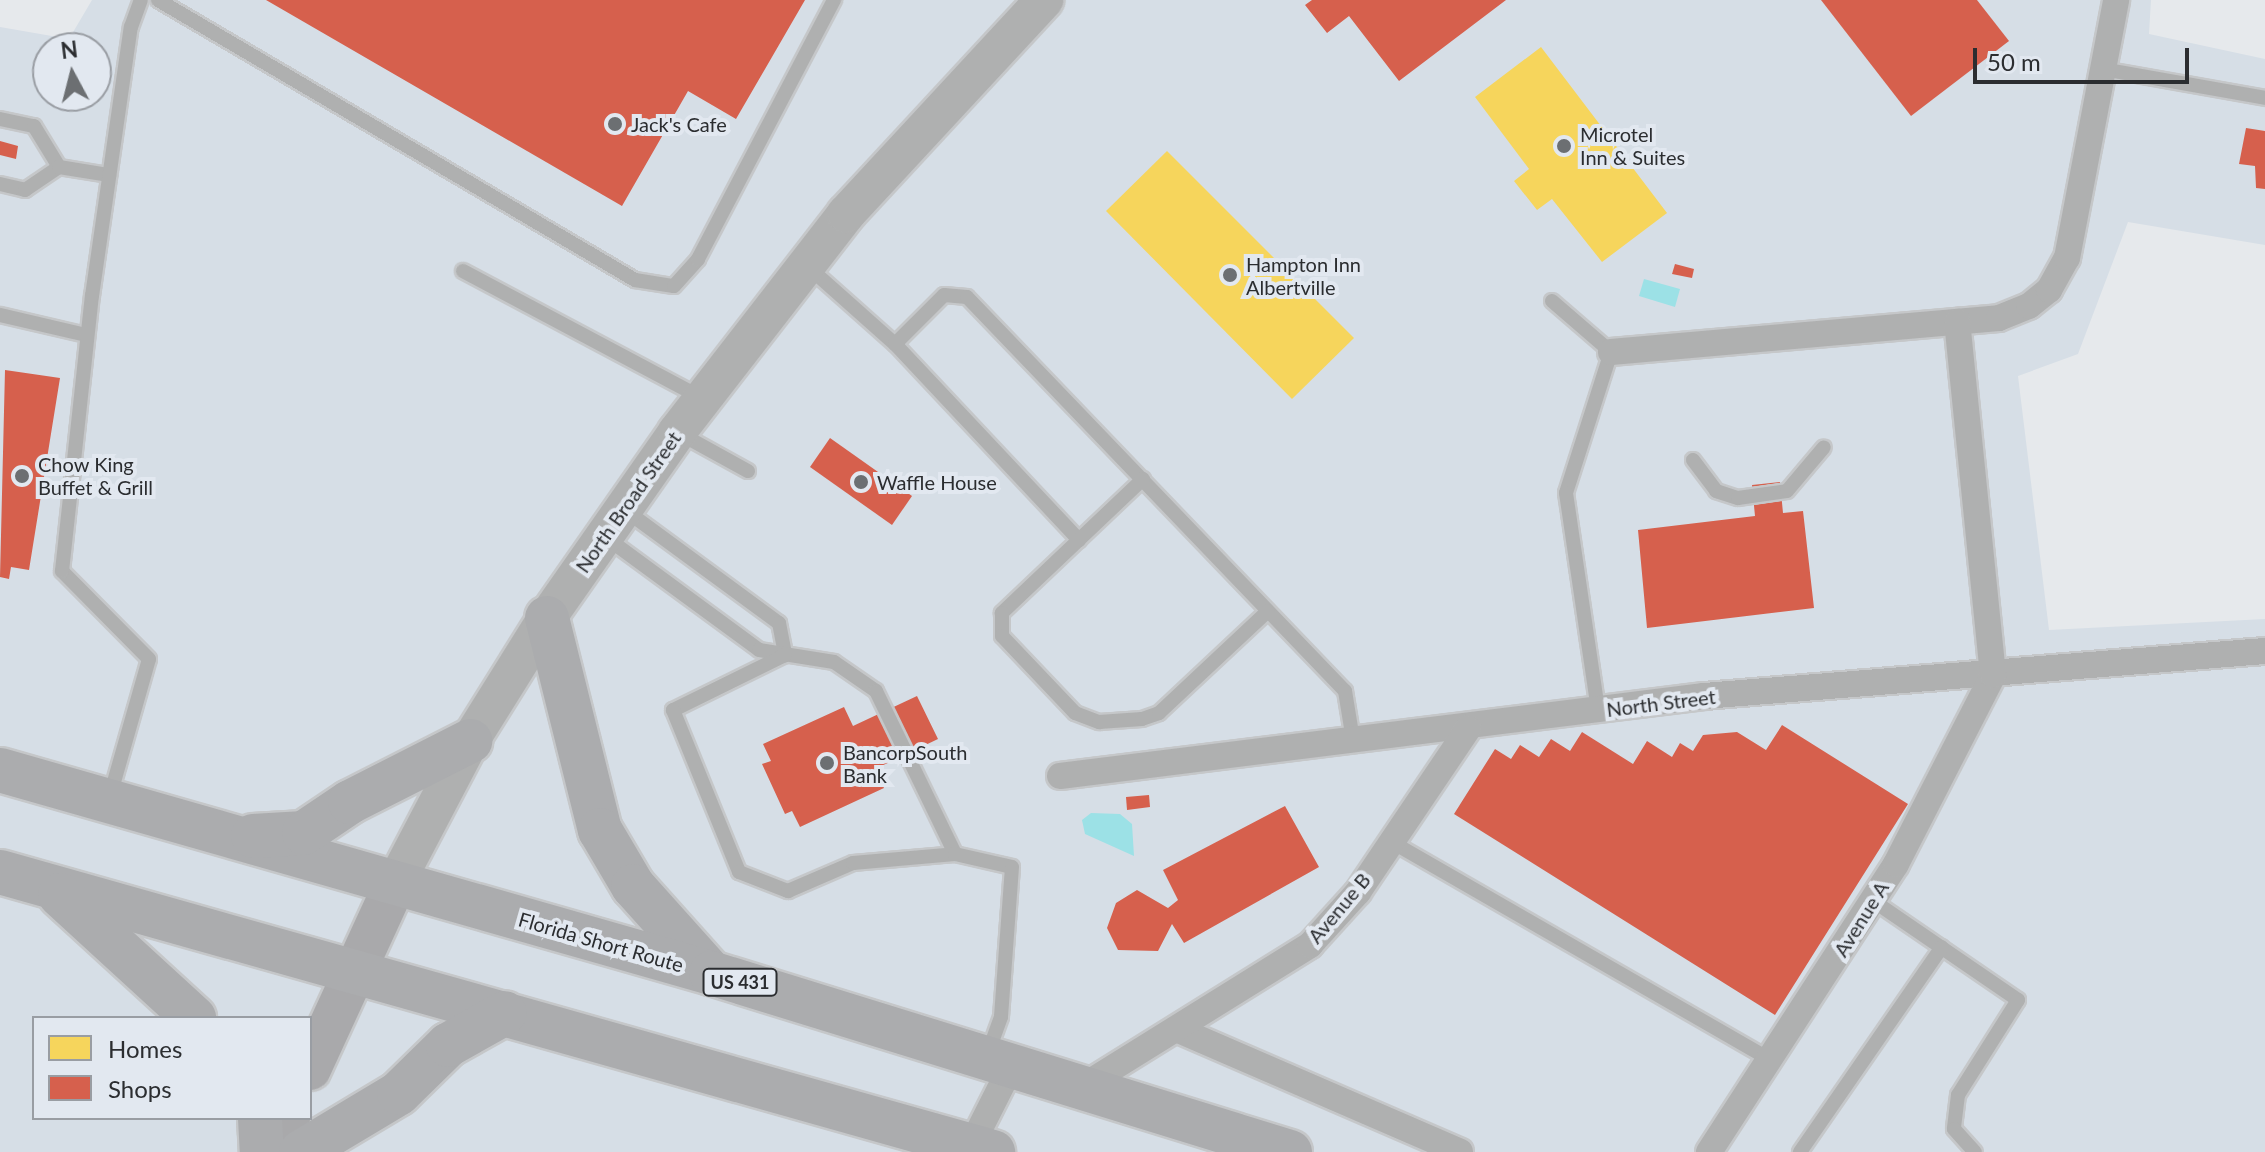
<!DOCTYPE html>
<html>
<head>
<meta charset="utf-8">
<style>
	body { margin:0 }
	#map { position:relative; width:2265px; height:1152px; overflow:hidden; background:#e6e9ec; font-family:Lato,sans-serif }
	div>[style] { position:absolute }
	.built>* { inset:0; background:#d6dee6 }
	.water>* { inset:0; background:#9ce1e6 }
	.homes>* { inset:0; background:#f6d55c }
	.shops>* { inset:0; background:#d6604d }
	.roads { filter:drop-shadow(2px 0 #c5c7c9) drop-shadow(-2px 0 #c5c7c9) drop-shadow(0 2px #c5c7c9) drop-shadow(0 -2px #c5c7c9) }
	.service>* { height:14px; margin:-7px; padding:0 7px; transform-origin:7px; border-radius:7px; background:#afb0b0 }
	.minor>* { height:26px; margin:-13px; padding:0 13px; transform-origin:13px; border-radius:13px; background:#afb0b0 }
	.secondary>* { height:38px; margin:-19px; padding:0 19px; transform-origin:19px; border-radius:19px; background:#afb0b0 }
	.primary>* { height:42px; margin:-21px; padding:0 21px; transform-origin:21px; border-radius:21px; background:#a9a9ab }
	.trunk>* { height:44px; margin:-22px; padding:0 22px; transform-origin:22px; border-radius:22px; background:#abacae }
	.dots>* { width:22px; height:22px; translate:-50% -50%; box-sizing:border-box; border:4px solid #e2e8f0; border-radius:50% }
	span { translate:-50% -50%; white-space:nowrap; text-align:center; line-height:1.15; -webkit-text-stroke:8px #e2e8f0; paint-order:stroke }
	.shield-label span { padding:2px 6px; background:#e2e8f0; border:2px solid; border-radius:6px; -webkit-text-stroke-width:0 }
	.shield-label { font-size:18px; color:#2b2d30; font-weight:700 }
	.poi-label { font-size:20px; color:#2b2d30 }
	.left { translate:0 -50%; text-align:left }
	.street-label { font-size:20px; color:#2b2d30 }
	.legend { position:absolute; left:32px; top:1016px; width:280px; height:104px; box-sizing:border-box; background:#e2e8f0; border:2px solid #999da3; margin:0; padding:10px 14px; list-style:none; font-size:24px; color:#2b2d30 }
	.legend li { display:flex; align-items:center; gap:16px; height:40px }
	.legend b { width:40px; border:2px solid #999da3 }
	.north { position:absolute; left:32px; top:32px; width:80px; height:80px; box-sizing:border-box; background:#e2e8f0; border:2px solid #999da3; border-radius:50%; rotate:353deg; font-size:22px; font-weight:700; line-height:32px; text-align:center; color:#2b2d30 }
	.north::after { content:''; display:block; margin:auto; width:28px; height:36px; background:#6c6f72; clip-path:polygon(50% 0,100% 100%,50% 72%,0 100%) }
	.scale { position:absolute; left:1973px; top:48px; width:216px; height:36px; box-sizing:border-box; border:4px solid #2b2d30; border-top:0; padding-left:10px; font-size:24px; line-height:28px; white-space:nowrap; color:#2b2d30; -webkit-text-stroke:6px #e2e8f0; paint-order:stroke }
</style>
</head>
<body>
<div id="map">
	<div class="built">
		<div style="clip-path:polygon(evenodd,92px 0,2151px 0,2149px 34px,2265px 59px,2265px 245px,2128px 222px,2078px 354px,2018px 376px,2049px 630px,2265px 619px,2265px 1152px,0 1152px,0 27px,69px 39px,92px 0,48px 48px,96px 48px,96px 96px,48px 96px,48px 48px,92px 0,34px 1018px,310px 1018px,310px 1118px,34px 1118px,34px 1018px)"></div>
	</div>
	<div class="water">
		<div style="clip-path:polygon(1644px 279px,1680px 289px,1675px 307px,1639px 296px)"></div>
		<div style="clip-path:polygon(1091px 813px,1120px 814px,1132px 824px,1134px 856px,1085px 834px,1082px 820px)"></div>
	</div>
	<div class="homes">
		<div style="clip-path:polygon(1541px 47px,1667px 213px,1602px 262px,1552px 199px,1537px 210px,1514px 181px,1529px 169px,1475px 97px)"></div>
		<div style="clip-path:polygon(1167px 151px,1354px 338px,1292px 399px,1106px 211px)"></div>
	</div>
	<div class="shops">
		<div style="clip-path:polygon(266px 0,805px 0,736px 119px,688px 91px,622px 206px)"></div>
		<div style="clip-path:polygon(1312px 0,1506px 0,1399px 81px,1349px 16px,1327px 33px,1305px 5px)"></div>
		<div style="clip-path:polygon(1821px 0,1977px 0,2009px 41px,1911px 116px)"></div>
		<div style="clip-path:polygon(2246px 128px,2265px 131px,2265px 189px,2256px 188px,2255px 166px,2239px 164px)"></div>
		<div style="clip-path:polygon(0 141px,18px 146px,16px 159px,0 155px)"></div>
		<div style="clip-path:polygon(1675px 264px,1694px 269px,1692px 278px,1672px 274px)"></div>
		<div style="clip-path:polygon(5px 370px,60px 378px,29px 570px,11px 567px,9px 579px,0 577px)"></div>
		<div style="clip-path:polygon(830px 438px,912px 496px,892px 525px,810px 467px)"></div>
		<div style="clip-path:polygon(1780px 482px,1783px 513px,1803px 511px,1814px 608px,1647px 628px,1638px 530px,1755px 516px,1752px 485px)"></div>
		<div style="clip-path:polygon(917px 696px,938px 739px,875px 769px,884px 788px,800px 827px,792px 811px,785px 814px,762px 764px,771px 761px,763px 744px,844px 707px,853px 726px)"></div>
		<div style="clip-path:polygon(1782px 725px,1908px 804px,1775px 1015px,1454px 814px,1495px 749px,1511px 759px,1520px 745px,1539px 757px,1551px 739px,1570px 751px,1582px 732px,1633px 764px,1647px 741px,1672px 757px,1680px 743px,1693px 751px,1703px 735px,1737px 732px,1766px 750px)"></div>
		<div style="clip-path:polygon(1149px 795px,1150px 807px,1127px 810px,1126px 797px)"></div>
		<div style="clip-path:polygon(1285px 806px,1319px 867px,1184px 943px,1172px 924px,1158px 951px,1118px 950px,1107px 928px,1116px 903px,1137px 890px,1168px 908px,1178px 900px,1163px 870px)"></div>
	</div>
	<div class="roads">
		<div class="service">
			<div style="left:158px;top:0;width:553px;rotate:30.41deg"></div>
			<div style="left:635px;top:280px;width:39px;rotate:9deg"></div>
			<div style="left:674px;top:286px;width:36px;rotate:-48deg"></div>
			<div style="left:698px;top:259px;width:293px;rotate:-62.3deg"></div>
			<div style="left:2103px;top:69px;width:165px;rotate:10.1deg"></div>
			<div style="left:0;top:119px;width:35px;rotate:12deg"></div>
			<div style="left:34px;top:126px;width:48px;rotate:58.6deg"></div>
			<div style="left:0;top:184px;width:26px;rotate:13deg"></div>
			<div style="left:25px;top:190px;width:41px;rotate:-34.1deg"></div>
			<div style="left:59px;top:167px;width:51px;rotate:9.1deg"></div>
			<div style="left:806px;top:265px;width:119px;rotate:41.6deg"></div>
			<div style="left:895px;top:344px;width:269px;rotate:46.8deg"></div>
			<div style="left:463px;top:271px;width:271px;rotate:28deg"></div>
			<div style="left:1552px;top:301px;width:78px;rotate:40.8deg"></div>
			<div style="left:1611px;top:352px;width:148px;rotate:107.7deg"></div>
			<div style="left:1566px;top:493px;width:220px;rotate:81.6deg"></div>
			<div style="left:0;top:315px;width:88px;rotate:13.1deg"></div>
			<div style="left:895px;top:344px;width:69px;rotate:-45deg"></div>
			<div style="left:944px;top:295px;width:23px;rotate:5deg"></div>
			<div style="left:967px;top:297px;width:546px;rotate:46.19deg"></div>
			<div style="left:1345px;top:691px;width:50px;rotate:80.7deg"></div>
			<div style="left:677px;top:432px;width:81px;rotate:28.8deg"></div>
			<div style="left:1693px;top:460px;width:39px;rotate:53deg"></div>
			<div style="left:1716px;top:491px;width:23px;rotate:18deg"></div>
			<div style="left:1738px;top:498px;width:49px;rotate:-8.1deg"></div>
			<div style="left:1787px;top:491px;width:57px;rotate:-49.9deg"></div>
			<div style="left:1143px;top:479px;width:195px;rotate:136.5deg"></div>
			<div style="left:1002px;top:613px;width:23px;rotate:90deg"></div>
			<div style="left:1002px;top:636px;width:106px;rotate:46.5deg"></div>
			<div style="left:1075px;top:713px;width:26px;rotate:21deg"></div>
			<div style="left:1099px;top:722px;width:43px;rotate:-4deg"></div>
			<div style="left:1142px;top:719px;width:18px;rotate:-19deg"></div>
			<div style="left:1159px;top:713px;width:149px;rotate:-43.1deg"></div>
			<div style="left:625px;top:510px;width:191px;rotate:36.3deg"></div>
			<div style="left:779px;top:623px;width:33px;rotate:79deg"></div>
			<div style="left:604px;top:536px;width:192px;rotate:36.3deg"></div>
			<div style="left:759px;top:650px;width:76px;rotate:9.1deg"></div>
			<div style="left:834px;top:662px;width:51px;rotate:34.6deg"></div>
			<div style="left:876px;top:691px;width:181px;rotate:64.1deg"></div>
			<div style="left:785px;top:655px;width:125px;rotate:153.8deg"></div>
			<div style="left:673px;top:710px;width:175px;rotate:67.8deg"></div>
			<div style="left:739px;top:872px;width:53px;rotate:21.2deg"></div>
			<div style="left:788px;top:891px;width:71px;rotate:-23.3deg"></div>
			<div style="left:853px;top:863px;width:102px;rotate:-5deg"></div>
			<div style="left:955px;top:854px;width:58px;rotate:12.8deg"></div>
			<div style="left:1012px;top:867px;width:150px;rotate:94.2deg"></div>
			<div style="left:1001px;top:1017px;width:37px;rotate:110deg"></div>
			<div style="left:110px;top:796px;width:142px;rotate:-74.1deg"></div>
			<div style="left:149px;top:659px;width:124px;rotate:-134.7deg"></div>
			<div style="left:62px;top:571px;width:277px;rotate:-83.8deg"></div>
			<div style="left:92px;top:296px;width:272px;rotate:-81.8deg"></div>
			<div style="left:131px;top:27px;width:29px;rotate:-70deg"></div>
			<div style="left:1390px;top:841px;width:437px;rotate:29.9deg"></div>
			<div style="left:1872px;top:900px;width:177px;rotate:34.4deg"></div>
			<div style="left:2018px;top:1000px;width:112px;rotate:122.3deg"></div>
			<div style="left:1958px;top:1095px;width:34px;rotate:97deg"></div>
			<div style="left:1954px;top:1129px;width:31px;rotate:48deg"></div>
			<div style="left:1800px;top:1152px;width:249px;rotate:-55.3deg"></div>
		</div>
		<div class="minor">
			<div style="left:1611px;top:352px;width:389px;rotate:-5deg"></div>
			<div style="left:1999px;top:318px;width:32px;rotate:-22deg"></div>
			<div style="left:2029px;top:306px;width:26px;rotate:-39deg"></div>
			<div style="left:2049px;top:290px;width:37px;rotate:-61deg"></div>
			<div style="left:2067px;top:258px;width:263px;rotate:-79.2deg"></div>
			<div style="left:1060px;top:776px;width:649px;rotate:-7.08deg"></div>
			<div style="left:1704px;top:696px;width:563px;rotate:-4.59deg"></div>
			<div style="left:1181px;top:1031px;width:304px;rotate:23.4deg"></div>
			<div style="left:1082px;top:1087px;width:269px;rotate:-31.9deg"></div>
			<div style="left:1310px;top:945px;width:72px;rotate:-47.8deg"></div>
			<div style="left:1358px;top:892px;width:197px;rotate:-56deg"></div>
			<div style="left:968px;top:1152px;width:97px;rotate:-63.2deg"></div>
			<div style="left:1709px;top:1152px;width:343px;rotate:-57deg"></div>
			<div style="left:1896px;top:864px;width:212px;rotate:-62.8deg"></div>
			<div style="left:1993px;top:675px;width:355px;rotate:-95.8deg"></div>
		</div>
		<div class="secondary">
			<div style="left:395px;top:884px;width:161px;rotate:-62.3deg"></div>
			<div style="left:470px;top:741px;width:145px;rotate:-58deg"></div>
			<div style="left:547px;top:618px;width:227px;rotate:-55deg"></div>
			<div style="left:677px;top:432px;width:276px;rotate:-52.2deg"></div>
			<div style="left:846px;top:214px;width:292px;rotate:-47.2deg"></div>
		</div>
		<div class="primary">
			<div style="left:310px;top:1069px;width:204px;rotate:-65.3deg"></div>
			<div style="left:274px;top:1152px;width:37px;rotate:-66deg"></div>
		</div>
		<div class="trunk">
			<div style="left:547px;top:618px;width:219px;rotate:76deg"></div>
			<div style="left:600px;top:830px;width:65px;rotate:59.5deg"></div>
			<div style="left:633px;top:886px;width:117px;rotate:48.1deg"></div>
			<div style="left:0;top:770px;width:739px;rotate:15.93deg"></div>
			<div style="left:711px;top:973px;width:606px;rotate:17.18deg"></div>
			<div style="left:253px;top:836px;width:51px;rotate:-3.4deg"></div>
			<div style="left:304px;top:833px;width:55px;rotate:-34deg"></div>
			<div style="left:350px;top:802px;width:135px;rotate:-26.9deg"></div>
			<div style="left:0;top:872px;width:1032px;rotate:15.75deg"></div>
			<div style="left:60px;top:895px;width:182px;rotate:42.5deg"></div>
			<div style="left:260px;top:1118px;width:34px;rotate:87deg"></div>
			<div style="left:301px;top:1152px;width:114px;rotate:-31deg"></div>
			<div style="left:399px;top:1093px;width:69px;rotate:-44.4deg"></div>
			<div style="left:448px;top:1045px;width:65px;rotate:-29.3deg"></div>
		</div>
	</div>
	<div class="dots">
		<div style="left:615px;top:124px;background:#6c6f72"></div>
		<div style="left:1564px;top:146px;background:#6c6f72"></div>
		<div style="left:1230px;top:275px;background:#6c6f72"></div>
		<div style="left:22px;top:476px;background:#6c6f72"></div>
		<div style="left:861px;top:482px;background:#6c6f72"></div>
		<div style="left:827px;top:763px;background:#6c6f72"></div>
	</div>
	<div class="shield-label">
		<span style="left:740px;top:982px">US 431</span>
	</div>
	<div class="poi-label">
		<span class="left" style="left:631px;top:124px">Jack's Cafe</span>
		<span class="left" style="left:1580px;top:146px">Microtel<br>Inn &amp; Suites</span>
		<span class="left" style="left:1246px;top:276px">Hampton Inn<br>Albertville</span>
		<span class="left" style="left:38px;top:476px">Chow King<br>Buffet &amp; Grill</span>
		<span class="left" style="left:877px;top:482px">Waffle House</span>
		<span class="left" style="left:843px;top:764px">BancorpSouth<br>Bank</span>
	</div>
	<div class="street-label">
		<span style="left:628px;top:502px;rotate:-55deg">North Broad Street</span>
		<span style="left:1661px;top:703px;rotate:-7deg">North Street</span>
		<span style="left:1339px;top:908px;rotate:-50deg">Avenue B</span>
		<span style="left:1861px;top:919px;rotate:-58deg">Avenue A</span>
		<span style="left:601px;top:942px;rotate:16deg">Florida Short Route</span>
	</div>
	<ul class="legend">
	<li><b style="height:22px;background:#f6d55c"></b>Homes</li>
	<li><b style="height:22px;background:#d6604d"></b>Shops</li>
	</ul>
	<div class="north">N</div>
	<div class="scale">50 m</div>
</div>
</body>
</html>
